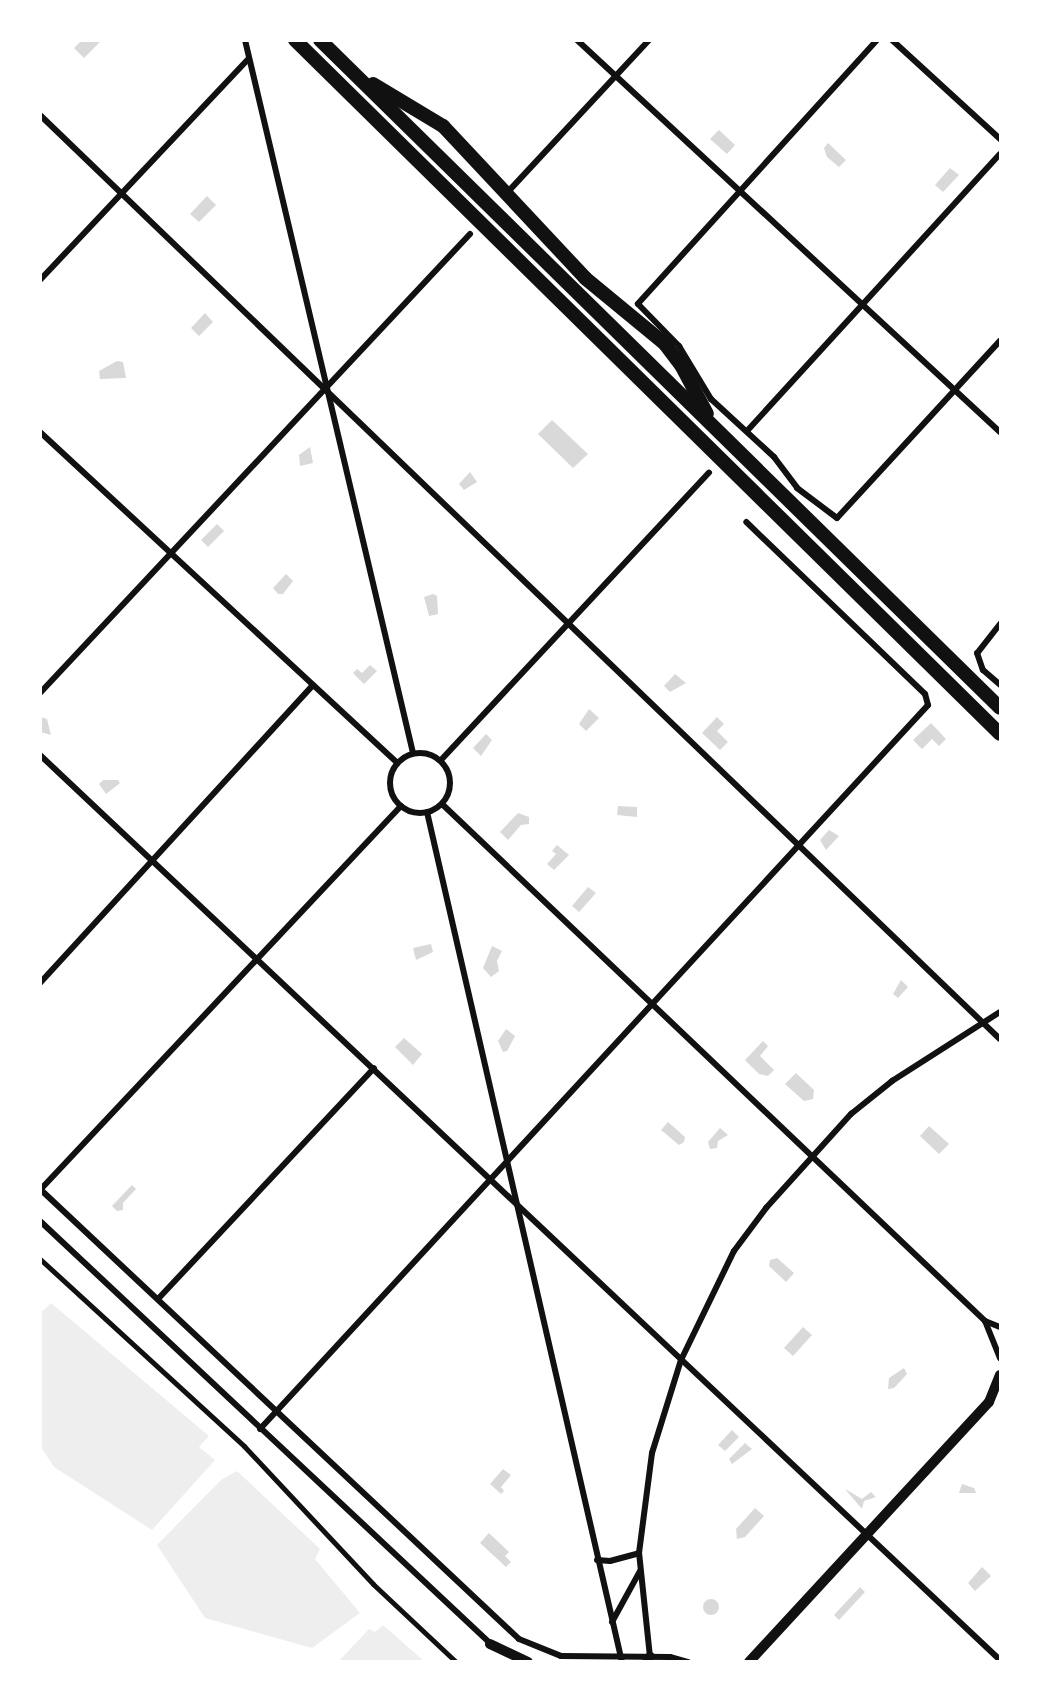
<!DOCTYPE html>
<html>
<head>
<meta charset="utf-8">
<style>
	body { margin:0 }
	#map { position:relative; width:1041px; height:1702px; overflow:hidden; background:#fff; font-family:"PT Sans",sans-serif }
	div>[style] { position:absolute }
	.green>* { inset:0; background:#eee }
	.water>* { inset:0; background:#d9d9d9 }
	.round { border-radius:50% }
	.pedestrian>* { height:5px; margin:-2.5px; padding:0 2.5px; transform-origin:2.5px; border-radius:2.5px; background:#111 }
	.minor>* { height:6px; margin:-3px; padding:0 3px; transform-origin:3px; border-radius:3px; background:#111 }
	.minor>.ring { margin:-3px; padding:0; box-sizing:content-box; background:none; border:6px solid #111; border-radius:50% }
	.tertiary>* { height:10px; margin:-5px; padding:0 5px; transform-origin:5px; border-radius:5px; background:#111 }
	.trunk>* { height:14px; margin:-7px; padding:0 7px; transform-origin:7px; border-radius:7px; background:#111 }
	span { translate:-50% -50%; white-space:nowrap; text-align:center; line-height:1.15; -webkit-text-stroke:6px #fff; paint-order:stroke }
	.frame { position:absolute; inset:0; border:42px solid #fff; pointer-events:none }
</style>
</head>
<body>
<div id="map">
	<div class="green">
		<div style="clip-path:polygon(51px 1303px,209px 1436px,199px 1447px,215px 1460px,152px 1530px,54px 1467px,41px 1447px,41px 1309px,43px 1311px)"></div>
		<div style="clip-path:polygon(237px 1471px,320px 1549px,315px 1559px,360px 1613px,312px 1648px,205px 1618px,157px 1545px,221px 1480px)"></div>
		<div style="clip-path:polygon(383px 1625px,424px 1661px,339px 1661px,369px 1629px,375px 1632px)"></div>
	</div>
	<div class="water">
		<div style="clip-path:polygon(81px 41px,81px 40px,101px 41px,84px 58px,74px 48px)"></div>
		<div style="clip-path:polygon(719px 130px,735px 145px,727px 154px,710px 139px)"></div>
		<div style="clip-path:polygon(828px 143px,846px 160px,839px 167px,827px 157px,824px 148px)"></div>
		<div style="clip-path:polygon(950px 168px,959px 175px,943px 192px,935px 185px)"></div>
		<div style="clip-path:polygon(207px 196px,216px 205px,199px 222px,190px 214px)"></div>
		<div style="clip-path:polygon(205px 313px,213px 322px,199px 336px,191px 328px)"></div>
		<div style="clip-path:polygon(117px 361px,123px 362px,126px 378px,100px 379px,99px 371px)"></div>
		<div style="clip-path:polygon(552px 420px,588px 454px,573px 468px,538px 434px)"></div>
		<div style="clip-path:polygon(310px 447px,313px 463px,300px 466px,299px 455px)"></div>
		<div style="clip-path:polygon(470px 472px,477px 482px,464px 490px,459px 484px)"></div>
		<div style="clip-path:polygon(217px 524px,224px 531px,208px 547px,201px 540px)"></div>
		<div style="clip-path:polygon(286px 574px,293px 581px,283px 594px,278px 594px,273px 588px)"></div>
		<div style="clip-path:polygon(433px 594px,437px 596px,438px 614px,429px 616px,424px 597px)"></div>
		<div style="clip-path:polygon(370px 665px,377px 671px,364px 684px,353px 673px,357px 669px,362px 673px)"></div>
		<div style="clip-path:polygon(675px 674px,686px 683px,670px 692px,664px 686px)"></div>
		<div style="clip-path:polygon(589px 709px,599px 718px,586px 731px,579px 724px)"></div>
		<div style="clip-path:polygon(41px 717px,47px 719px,51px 735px,41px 732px)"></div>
		<div style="clip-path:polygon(717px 717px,724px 724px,717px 731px,728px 742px,720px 750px,702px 733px)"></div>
		<div style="clip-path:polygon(931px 723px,946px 739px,939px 746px,932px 739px,922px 749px,913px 740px)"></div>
		<div style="clip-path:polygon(486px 734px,492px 740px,481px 756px,473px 748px)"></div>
		<div style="clip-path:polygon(103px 780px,118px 780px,120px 783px,106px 794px,99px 784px)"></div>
		<div style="clip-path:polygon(618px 806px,637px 807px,637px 817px,617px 815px)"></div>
		<div style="clip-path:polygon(518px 813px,529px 817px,529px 824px,521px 825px,508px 840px,500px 832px)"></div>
		<div style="clip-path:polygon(829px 830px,839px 836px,826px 850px,820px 840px)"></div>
		<div style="clip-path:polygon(557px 845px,569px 855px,554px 870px,547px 864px,556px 854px,552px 851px)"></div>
		<div style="clip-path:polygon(588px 887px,596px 893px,579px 912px,572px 906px)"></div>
		<div style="clip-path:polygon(431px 944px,433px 952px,416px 960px,413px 948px)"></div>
		<div style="clip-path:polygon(492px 946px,502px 951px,497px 961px,499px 971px,491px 977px,483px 968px)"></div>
		<div style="clip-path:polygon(901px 980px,908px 987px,898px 998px,893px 994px)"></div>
		<div style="clip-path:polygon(506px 1029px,515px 1036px,507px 1051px,503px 1052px,498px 1041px)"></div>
		<div style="clip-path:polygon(404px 1038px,422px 1054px,413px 1065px,395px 1047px)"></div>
		<div style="clip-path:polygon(763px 1041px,768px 1046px,760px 1056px,774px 1070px,768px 1076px,759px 1074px,745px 1060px)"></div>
		<div style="clip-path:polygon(796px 1073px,814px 1090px,813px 1099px,804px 1101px,785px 1084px)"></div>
		<div style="clip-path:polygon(668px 1122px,685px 1137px,684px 1142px,679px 1145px,661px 1130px)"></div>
		<div style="clip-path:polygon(929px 1126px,949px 1144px,939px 1154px,920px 1136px)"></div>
		<div style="clip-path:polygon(720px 1128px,728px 1135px,718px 1141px,717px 1148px,710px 1149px,708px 1142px)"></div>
		<div style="clip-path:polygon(132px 1185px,136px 1189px,123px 1203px,123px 1210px,117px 1211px,112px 1206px)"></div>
		<div style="clip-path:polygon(777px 1258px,794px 1273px,786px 1282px,769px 1266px,770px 1260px)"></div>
		<div style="clip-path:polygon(803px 1327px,812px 1335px,793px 1356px,784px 1348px)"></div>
		<div style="clip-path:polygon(904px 1368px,907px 1374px,894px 1388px,888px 1389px,889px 1378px)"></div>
		<div style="clip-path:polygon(732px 1430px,739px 1437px,725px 1451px,718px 1445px)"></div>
		<div style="clip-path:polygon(745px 1443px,752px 1449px,732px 1464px,729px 1459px)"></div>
		<div style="clip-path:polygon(503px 1469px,511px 1475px,501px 1487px,504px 1491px,501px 1494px,490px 1484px)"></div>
		<div style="clip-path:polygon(962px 1484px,974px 1488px,976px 1493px,959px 1493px)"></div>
		<div style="clip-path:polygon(845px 1489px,862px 1499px,871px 1492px,876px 1497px,864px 1501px,862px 1509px)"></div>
		<div style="clip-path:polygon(755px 1508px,764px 1516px,745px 1537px,737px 1539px,736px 1529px)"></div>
		<div style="clip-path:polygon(489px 1533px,509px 1552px,505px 1556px,511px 1562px,506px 1567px,480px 1543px)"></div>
		<div style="clip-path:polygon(982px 1567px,991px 1576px,975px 1591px,968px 1583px)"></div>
		<div style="clip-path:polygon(860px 1587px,865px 1592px,839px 1620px,834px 1615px)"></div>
		<div class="round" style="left:703px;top:1599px;width:16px;height:16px"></div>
	</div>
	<div class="pedestrian">
		<div style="left:40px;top:1259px;width:277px;rotate:42.5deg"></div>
		<div style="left:244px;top:1446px;width:189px;rotate:46.9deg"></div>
		<div style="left:373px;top:1584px;width:114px;rotate:43.2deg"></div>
	</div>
	<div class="minor">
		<div style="left:245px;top:40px;width:733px;rotate:76.74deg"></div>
		<div style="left:577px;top:40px;width:577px;rotate:42.82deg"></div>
		<div style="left:877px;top:40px;width:356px;rotate:132.2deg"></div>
		<div style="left:638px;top:304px;width:59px;rotate:45.7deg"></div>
		<div style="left:679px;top:346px;width:62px;rotate:58.9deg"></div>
		<div style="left:711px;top:399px;width:86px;rotate:42.6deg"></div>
		<div style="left:774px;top:457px;width:39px;rotate:53deg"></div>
		<div style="left:797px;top:488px;width:50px;rotate:36.9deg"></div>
		<div style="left:837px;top:518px;width:241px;rotate:-47.4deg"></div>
		<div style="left:892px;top:40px;width:147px;rotate:42.5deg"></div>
		<div style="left:40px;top:115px;width:1332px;rotate:43.91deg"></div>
		<div style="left:505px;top:195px;width:212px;rotate:-47.1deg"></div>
		<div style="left:40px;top:280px;width:303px;rotate:-46.7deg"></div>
		<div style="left:747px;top:431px;width:375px;rotate:-47.6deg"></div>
		<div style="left:40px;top:432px;width:487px;rotate:42.8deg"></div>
		<div style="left:1000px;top:624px;width:37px;rotate:128deg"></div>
		<div style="left:977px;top:653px;width:18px;rotate:71deg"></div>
		<div style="left:983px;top:670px;width:23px;rotate:41deg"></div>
		<div style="left:40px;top:693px;width:629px;rotate:-46.87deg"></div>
		<div class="ring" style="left:390px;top:753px;width:54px;height:54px"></div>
		<div style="left:40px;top:755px;width:1319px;rotate:43.31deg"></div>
		<div style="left:441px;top:760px;width:393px;rotate:-47deg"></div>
		<div style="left:442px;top:804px;width:750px;rotate:43.59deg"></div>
		<div style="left:985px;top:1321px;width:40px;rotate:68deg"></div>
		<div style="left:427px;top:812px;width:872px;rotate:77.08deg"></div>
		<div style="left:40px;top:983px;width:404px;rotate:-47.5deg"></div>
		<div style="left:40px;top:1189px;width:657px;rotate:43.21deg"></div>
		<div style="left:519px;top:1639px;width:45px;rotate:22deg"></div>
		<div style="left:561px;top:1656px;width:109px;rotate:0.5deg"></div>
		<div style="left:670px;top:1657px;width:19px;rotate:16deg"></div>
		<div style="left:40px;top:1190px;width:527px;rotate:-46.77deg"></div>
		<div style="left:40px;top:1221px;width:621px;rotate:43.17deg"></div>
		<div style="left:158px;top:1299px;width:316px;rotate:-46.9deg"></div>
		<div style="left:985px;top:1321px;width:16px;rotate:22deg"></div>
		<div style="left:260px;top:1429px;width:985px;rotate:-47.3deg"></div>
		<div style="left:928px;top:705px;width:11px;rotate:-105deg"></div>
		<div style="left:925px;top:694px;width:248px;rotate:-136.1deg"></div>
		<div style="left:597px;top:1560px;width:13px;rotate:4deg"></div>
		<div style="left:610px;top:1561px;width:30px;rotate:-15deg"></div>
		<div style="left:612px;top:1622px;width:58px;rotate:-61.2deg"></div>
		<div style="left:650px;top:1657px;width:105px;rotate:-96deg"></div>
		<div style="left:639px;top:1553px;width:101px;rotate:-82.6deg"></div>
		<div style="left:652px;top:1453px;width:97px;rotate:-72.7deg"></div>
		<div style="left:681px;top:1360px;width:121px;rotate:-64.1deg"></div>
		<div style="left:734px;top:1251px;width:54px;rotate:-53.3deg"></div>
		<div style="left:766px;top:1208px;width:127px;rotate:-47.9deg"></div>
		<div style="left:851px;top:1114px;width:53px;rotate:-38.8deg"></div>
		<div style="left:892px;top:1081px;width:128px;rotate:-32.6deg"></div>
	</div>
	<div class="tertiary">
		<div style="left:490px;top:1644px;width:42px;rotate:25.3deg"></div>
		<div style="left:647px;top:1662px;width:6px;rotate:-59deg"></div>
		<div style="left:749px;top:1662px;width:354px;rotate:-47.3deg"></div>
		<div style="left:989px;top:1402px;width:29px;rotate:-68deg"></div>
	</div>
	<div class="trunk">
		<div style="left:295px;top:40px;width:989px;rotate:44.55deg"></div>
		<div style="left:320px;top:40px;width:953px;rotate:44.49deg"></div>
		<div style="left:373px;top:84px;width:82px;rotate:31deg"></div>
		<div style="left:443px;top:126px;width:208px;rotate:46.9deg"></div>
		<div style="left:585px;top:278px;width:104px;rotate:39.5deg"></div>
		<div style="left:665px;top:344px;width:26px;rotate:53deg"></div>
		<div style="left:681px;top:365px;width:55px;rotate:62deg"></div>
	</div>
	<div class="frame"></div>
</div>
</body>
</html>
